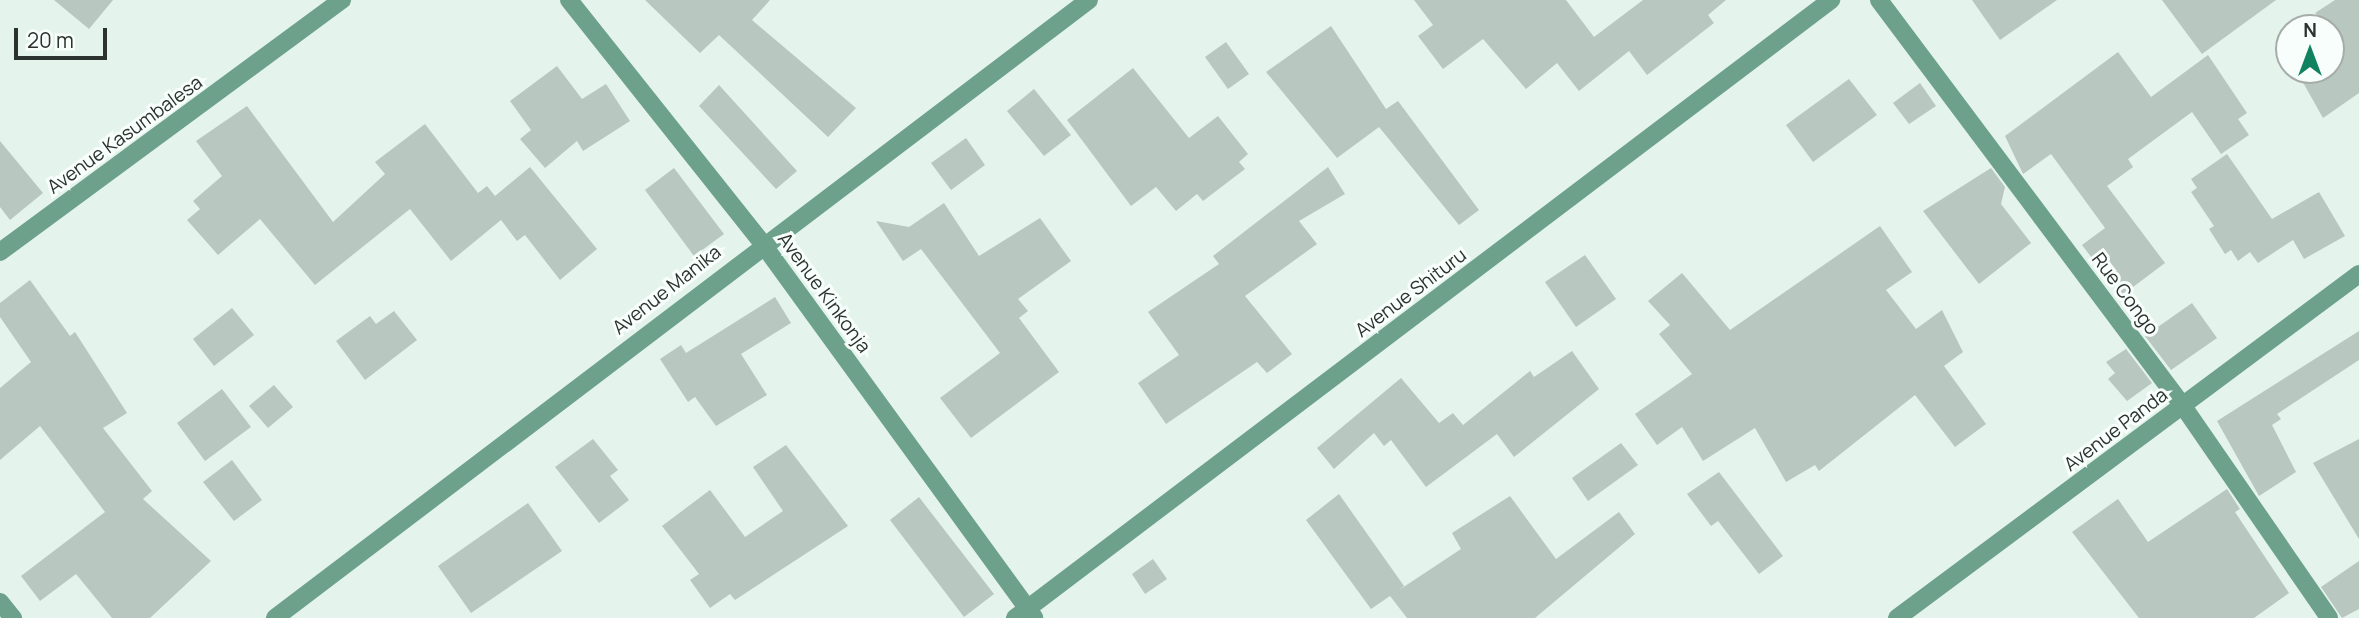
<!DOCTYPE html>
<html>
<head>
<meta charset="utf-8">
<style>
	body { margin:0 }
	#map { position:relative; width:2359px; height:618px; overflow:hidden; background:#e4f4ec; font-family:Manrope,sans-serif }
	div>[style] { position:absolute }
	.building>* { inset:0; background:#b8c7c0 }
	.minor>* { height:18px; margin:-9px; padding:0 9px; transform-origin:9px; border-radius:9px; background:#6da18b }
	span { translate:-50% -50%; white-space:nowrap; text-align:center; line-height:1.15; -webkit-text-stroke:6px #f8fefb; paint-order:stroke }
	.street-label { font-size:19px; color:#2c322f }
	.north { position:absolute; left:2275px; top:14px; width:70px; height:70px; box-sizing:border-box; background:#f8fefb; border:2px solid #a6aca9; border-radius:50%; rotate:0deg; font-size:19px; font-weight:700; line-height:28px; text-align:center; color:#2c322f }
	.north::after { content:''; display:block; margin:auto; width:24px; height:32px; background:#118260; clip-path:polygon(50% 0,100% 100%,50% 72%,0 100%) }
	.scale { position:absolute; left:14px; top:28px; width:93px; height:32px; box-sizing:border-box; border:4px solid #2c322f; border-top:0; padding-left:9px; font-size:21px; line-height:24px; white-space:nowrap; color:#2c322f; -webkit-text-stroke:5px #f8fefb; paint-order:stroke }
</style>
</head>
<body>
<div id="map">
	<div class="building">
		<div style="clip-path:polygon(54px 0,113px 0,89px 29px)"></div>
		<div style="clip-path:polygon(645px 0,770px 0,752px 20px,856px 108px,828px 137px,719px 35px,700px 53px)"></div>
		<div style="clip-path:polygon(1414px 0,1566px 0,1594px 37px,1643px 0,1726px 0,1708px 15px,1714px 23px,1647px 75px,1629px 51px,1579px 91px,1557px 63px,1526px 89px,1483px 39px,1443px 69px,1418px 36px,1433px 25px)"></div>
		<div style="clip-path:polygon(1972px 0,2057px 0,2000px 40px)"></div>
		<div style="clip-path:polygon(2162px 0,2276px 0,2202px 54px)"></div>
		<div style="clip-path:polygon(2335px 0,2359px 0,2359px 93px,2323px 118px,2296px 70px,2331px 70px,2331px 28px,2315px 13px)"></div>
		<div style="clip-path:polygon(1331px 26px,1386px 109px,1398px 101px,1479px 210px,1459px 225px,1379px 127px,1337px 158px,1266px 72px)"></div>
		<div style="clip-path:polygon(1226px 42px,1249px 74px,1228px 89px,1205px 57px)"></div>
		<div style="clip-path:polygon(2118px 52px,2151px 97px,2208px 55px,2247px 113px,2238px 119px,2249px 135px,2221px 154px,2192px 112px,2128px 159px,2133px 167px,2107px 186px,2165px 263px,2121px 296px,2082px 245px,2105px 228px,2051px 154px,2023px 174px,2005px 136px)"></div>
		<div style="clip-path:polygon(557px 66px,582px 99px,606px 84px,630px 121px,583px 151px,577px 141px,545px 168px,520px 139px,531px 130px,510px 101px)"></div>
		<div style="clip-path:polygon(1133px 68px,1189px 138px,1218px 116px,1248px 154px,1239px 162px,1245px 169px,1203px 201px,1197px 194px,1176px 211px,1156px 187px,1131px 206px,1067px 120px)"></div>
		<div style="clip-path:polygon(1849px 79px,1877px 115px,1813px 162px,1786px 125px)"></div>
		<div style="clip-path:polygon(1920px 83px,1936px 106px,1909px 124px,1893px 103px)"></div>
		<div style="clip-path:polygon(719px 85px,797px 171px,776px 189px,699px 106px)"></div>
		<div style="clip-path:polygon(1034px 89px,1071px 135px,1044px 156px,1007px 111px)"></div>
		<div style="clip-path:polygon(247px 106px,333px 222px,385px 174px,375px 162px,425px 124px,478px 193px,487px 186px,495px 196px,530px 167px,597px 249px,560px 280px,525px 235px,517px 241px,501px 220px,451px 261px,410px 209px,315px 285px,260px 219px,218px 255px,187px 220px,200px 209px,193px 201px,222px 176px,196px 141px)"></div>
		<div style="clip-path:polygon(966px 138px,985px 165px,951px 190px,931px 163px)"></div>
		<div style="clip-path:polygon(0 141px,43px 193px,10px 220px,0 207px)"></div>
		<div style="clip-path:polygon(2227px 154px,2272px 219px,2319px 192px,2345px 236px,2304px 259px,2293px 240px,2258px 263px,2250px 252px,2238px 261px,2231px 250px,2225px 254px,2209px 229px,2214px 226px,2191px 192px,2197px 188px,2191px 179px)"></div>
		<div style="clip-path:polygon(1328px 167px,1345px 194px,1299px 221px,1317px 244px,1245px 296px,1292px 354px,1267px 373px,1257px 362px,1166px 424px,1138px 383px,1179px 355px,1148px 312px,1219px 264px,1213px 256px)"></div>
		<div style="clip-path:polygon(674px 168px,724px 234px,694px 256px,645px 190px)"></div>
		<div style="clip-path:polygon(1991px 168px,2005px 187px,2001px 204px,2031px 243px,1979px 284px,1923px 211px)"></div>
		<div style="clip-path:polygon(944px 203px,979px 256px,1040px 218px,1071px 261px,1018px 299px,1028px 311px,1019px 318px,1059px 372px,971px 438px,940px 398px,1000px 353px,921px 249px,903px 261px,876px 221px,909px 227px)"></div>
		<div style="clip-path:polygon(1880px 226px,1912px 272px,1886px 290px,1916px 329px,1942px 310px,1963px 352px,1944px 366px,1986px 424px,1955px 447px,1915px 395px,1819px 471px,1815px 465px,1786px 482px,1755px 428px,1703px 461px,1682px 427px,1657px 445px,1635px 414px,1692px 374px,1659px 334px,1670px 325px,1648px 301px,1682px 273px,1730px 330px)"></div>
		<div style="clip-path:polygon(1585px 255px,1616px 299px,1576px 327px,1545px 282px)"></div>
		<div style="clip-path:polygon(30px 280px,70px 336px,75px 332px,127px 413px,103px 428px,152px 491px,143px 499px,211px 561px,150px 618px,112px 618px,76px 574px,40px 601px,21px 576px,105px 512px,40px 426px,0 460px,0 388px,31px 362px,0 317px,0 303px)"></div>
		<div style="clip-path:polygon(775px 297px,791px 323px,741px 354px,767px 395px,716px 426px,695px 397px,688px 402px,660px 359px,681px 345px,686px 353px)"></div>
		<div style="clip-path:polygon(2192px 303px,2217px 338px,2171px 370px,2145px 336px)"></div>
		<div style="clip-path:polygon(232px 308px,254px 335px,214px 366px,193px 339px)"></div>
		<div style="clip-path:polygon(394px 311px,417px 340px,365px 380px,336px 341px,370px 316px,376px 324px)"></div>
		<div style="clip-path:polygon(2359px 331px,2359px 360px,2277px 414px,2281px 419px,2272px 425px,2296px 472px,2259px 496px,2217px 421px)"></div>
		<div style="clip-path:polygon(2126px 349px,2152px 383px,2127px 401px,2108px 379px,2115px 373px,2106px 362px)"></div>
		<div style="clip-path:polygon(1572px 351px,1599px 389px,1514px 457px,1497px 434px,1426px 487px,1391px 440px,1384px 446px,1374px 433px,1334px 469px,1317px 448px,1401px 378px,1439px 423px,1453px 413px,1463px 425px,1530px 371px,1534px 377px)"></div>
		<div style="clip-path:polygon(274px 385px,293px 407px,268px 428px,249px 406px)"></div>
		<div style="clip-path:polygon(222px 389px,251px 427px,205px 461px,177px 423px)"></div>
		<div style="clip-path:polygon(593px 439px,618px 470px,610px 476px,629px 500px,599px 523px,555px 467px)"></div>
		<div style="clip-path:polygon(2359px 439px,2359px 539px,2313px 463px)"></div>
		<div style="clip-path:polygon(1621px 443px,1638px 465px,1588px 501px,1572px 478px)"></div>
		<div style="clip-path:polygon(786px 445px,848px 526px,735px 600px,730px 594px,710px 608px,690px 580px,699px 574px,662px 526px,710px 490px,745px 537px,783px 511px,753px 467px)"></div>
		<div style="clip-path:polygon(232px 460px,262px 500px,234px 521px,203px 482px)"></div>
		<div style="clip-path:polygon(1719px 472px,1783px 556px,1759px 574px,1718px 521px,1711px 526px,1687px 494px)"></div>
		<div style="clip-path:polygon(2227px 489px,2240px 509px,2235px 512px,2289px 593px,2254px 618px,2139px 618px,2072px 532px,2118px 499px,2148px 542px)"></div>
		<div style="clip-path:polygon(1339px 494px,1404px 586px,1399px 590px,1461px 549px,1452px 533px,1510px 496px,1556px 559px,1619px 512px,1635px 534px,1535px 618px,1407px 618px,1390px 596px,1371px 609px,1306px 520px)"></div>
		<div style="clip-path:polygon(919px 497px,994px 594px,964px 617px,890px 520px)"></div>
		<div style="clip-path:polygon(528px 503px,562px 551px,471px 613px,438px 566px)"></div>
		<div style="clip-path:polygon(1153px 559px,1167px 579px,1145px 594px,1132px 574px)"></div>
		<div style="clip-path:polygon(2359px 561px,2359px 609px,2342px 618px,2321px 587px)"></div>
	</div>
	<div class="minor">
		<div style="left:569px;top:0;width:310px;rotate:51.5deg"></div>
		<div style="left:762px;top:243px;width:463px;rotate:54deg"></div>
		<div style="left:1879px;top:0;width:507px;rotate:53.18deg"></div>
		<div style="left:2183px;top:406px;width:257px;rotate:55.4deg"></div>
		<div style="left:0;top:252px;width:425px;rotate:-36.4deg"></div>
		<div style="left:0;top:602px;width:21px;rotate:51deg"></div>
		<div style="left:275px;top:618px;width:1022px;rotate:-37.21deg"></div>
		<div style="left:1015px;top:618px;width:1024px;rotate:-37.14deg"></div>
		<div style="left:1897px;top:618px;width:576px;rotate:-36.67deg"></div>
	</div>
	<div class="street-label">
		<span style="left:125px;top:135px;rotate:-36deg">Avenue Kasumbalesa</span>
		<span style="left:667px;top:290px;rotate:-38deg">Avenue Manika</span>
		<span style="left:824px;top:293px;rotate:54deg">Avenue Kinkonja</span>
		<span style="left:1411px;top:293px;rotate:-37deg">Avenue Shituru</span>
		<span style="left:2125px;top:294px;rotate:53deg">Rue Congo</span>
		<span style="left:2116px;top:430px;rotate:-37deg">Avenue Panda</span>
	</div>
	<div class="north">N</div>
	<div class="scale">20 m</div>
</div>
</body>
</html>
